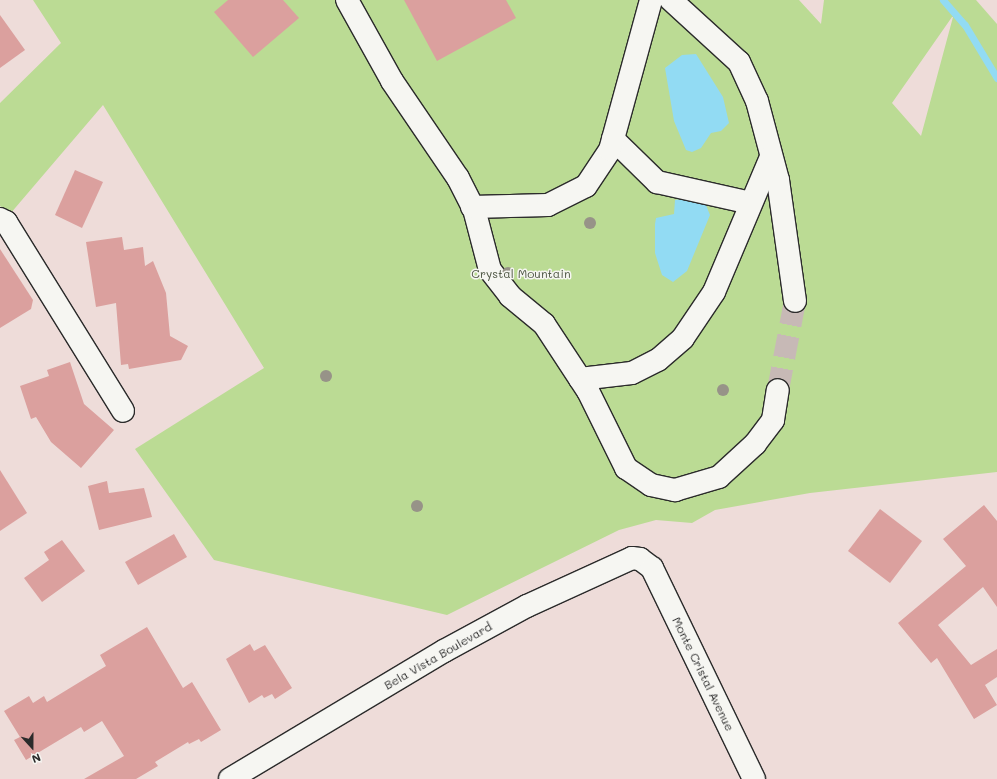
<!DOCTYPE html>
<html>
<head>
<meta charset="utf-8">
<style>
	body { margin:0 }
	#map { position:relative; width:997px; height:779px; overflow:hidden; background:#eedcd9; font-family:Mali,sans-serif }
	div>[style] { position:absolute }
	.green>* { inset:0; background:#bbdb94 }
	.water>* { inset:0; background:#92dbf3 }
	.stream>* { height:7px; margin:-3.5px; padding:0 3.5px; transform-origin:3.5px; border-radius:3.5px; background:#92dbf3 }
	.building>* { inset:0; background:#dba09e }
	.minor-tunnel>* { height:22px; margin-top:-11px; transform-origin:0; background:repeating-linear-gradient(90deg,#c7b9b6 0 22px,transparent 0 33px) }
	.roads { filter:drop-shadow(1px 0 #2b2b2b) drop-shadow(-1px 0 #2b2b2b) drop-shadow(0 1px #2b2b2b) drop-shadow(0 -1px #2b2b2b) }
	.minor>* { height:22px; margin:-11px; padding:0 11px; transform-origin:11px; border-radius:11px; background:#f6f6f2 }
	.trees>* { width:12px; height:12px; margin:-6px; border-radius:50%; background:#979388 }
	span { translate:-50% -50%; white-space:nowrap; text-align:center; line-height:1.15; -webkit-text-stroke:3px #f6f6f2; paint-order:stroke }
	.park-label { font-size:12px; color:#4f5745 }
	.street-label { font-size:12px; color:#2b2b2b }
	.north { position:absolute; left:12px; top:727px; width:40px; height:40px; -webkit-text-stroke:3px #f6f6f2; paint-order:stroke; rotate:159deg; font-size:11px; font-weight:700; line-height:16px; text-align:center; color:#2b2b2b }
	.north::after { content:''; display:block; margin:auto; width:14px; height:18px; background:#2b2b2b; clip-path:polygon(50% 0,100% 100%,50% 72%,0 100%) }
</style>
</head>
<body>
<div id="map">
	<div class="green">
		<div style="clip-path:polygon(evenodd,33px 0,799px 0,821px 24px,824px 0,976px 0,997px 24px,997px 472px,810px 493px,715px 510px,692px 523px,656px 520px,619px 530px,447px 615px,214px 560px,135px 449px,264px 368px,103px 105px,10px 214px,0 206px,0 103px,61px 43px,33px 0,952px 17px,953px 17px,921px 136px,892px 103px,952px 17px)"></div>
	</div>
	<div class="water">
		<div style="clip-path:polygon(696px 54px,723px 97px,729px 123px,721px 131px,711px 133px,701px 148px,692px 152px,686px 150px,674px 121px,665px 68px,682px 55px)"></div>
		<div style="clip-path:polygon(694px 197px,704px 200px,710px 215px,687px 271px,673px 282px,662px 275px,655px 253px,655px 224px,656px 218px,674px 214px,675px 200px)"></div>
	</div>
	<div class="stream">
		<div style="left:943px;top:0;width:33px;rotate:49deg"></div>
		<div style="left:965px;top:25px;width:62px;rotate:58.9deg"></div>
	</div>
	<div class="building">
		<div style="clip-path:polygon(228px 0,283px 0,299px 18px,253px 57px,214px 12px)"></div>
		<div style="clip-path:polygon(404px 0,506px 0,516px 18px,437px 61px)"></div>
		<div style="clip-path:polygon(0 15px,25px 50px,0 68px)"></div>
		<div style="clip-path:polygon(75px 170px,103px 182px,82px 228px,55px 215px)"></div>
		<div style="clip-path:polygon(122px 237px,124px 250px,143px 247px,145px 266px,153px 261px,166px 293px,170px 336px,188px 346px,181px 360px,129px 369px,128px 364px,121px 365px,116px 303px,96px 307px,86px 242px)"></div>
		<div style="clip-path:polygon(0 249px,33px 300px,31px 309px,0 328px)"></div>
		<div style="clip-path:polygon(70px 362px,84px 404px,114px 430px,81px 468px,51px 442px,36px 417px,31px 419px,20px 386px,49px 376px,47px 370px)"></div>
		<div style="clip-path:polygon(0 470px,27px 513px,0 531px)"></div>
		<div style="clip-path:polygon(107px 481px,109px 493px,144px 488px,152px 517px,99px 530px,88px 486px)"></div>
		<div style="clip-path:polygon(984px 505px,997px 521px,997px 607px,983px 587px,938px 625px,971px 665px,997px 649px,997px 677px,985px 685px,997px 705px,974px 719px,937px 658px,931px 663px,898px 623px,966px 566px,943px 539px)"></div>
		<div style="clip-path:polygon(880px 509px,922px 541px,890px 583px,848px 551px)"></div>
		<div style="clip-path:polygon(174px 534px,187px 557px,138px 585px,125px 562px)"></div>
		<div style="clip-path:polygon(62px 540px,85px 571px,42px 602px,24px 578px,49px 560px,44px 552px)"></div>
		<div style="clip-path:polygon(147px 627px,183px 688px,192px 682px,221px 730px,201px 742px,199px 739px,189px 744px,188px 742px,155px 762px,158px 766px,136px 779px,84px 779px,124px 756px,102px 721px,84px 732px,81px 727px,26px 760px,14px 740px,20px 737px,4px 711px,29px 696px,33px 703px,44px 696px,47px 702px,106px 666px,100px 655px)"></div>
		<div style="clip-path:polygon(250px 644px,254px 651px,265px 645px,292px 688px,275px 699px,272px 694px,264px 698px,262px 695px,249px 703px,226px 659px)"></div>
	</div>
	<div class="minor-tunnel">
		<div style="left:778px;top:390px;width:91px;rotate:-79.2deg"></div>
	</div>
	<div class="roads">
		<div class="minor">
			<div style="left:347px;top:0;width:93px;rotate:60.9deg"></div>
			<div style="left:392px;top:81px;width:117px;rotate:55.8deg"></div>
			<div style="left:458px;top:178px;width:35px;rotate:63deg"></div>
			<div style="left:474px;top:209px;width:63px;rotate:75.3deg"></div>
			<div style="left:490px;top:270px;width:33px;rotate:52deg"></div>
			<div style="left:510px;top:296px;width:44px;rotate:39.5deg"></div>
			<div style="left:544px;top:324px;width:80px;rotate:56.7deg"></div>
			<div style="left:588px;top:391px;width:86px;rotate:63.7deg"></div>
			<div style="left:626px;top:468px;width:30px;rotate:34deg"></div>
			<div style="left:651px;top:485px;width:25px;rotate:12deg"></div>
			<div style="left:675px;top:490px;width:46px;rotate:-16.5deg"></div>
			<div style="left:719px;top:477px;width:49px;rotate:-42.5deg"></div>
			<div style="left:755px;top:444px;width:30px;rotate:-53deg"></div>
			<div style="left:773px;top:420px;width:30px;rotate:-81deg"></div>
			<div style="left:671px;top:0;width:92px;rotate:42.4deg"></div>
			<div style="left:739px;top:62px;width:43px;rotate:65.2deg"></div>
			<div style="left:757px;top:101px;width:82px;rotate:75.1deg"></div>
			<div style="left:778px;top:180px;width:122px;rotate:82deg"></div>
			<div style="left:613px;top:139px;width:62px;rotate:44.3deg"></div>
			<div style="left:657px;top:182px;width:96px;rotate:12.6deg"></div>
			<div style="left:472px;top:207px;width:76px;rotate:-1.5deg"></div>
			<div style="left:548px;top:205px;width:42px;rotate:-26.6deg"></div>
			<div style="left:586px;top:186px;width:43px;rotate:-56.3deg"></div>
			<div style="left:610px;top:150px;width:156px;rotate:-74.7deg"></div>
			<div style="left:0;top:219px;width:7px;rotate:27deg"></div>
			<div style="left:6px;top:222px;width:222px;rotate:58.2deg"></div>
			<div style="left:580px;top:379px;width:52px;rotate:-6.6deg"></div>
			<div style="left:632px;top:373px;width:29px;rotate:-27deg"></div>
			<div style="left:658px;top:360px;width:33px;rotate:-41deg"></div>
			<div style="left:683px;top:338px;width:55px;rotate:-56deg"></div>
			<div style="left:714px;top:292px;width:147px;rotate:-67.1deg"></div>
			<div style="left:230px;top:779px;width:249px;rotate:-30.9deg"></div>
			<div style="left:444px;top:651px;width:94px;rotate:-28.5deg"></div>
			<div style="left:527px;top:606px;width:115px;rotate:-24.6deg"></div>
			<div style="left:632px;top:558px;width:8px;rotate:7deg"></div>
			<div style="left:640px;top:559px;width:15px;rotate:37deg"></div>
			<div style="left:652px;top:568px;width:234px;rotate:64.2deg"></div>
		</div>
	</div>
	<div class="trees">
		<div style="left:590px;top:223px"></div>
		<div style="left:508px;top:273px"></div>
		<div style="left:326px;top:376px"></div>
		<div style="left:723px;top:390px"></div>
		<div style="left:417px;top:506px"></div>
	</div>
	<div class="park-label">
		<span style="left:521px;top:274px">Crystal Mountain</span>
	</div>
	<div class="street-label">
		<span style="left:438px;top:656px;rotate:-30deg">Bela Vista Boulevard</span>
		<span style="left:703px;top:674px;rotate:64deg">Monte Cristal Avenue</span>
	</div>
	<div class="north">N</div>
</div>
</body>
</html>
